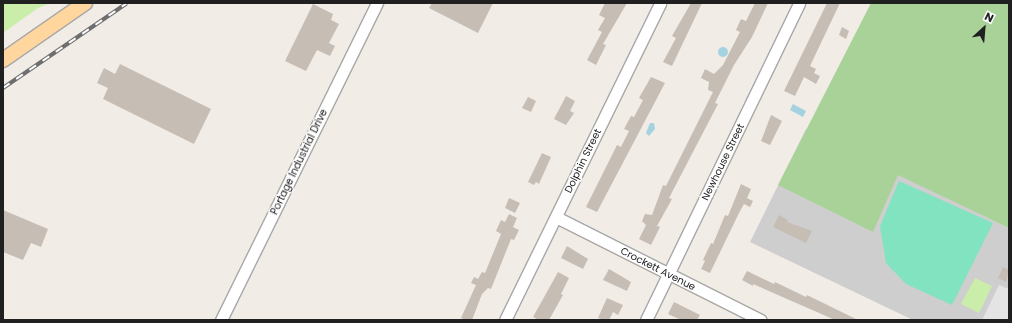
<!DOCTYPE html>
<html>
<head>
<meta charset="utf-8">
<style>
	body { margin:0 }
	#map { position:relative; width:1012px; height:323px; overflow:hidden; background:#f1ede6; font-family:Poppins,sans-serif }
	div>[style] { position:absolute }
	.religious>* { inset:0; background:#cecece }
	.grass>* { inset:0; background:#caedaa }
	.forest>* { inset:0; background:#a9d299 }
	.pitch>* { inset:0; background:#81e3bf }
	.parking>* { inset:0; background:#e4e4e4 }
	.water>* { inset:0; background:#a5d2e0 }
	.round { border-radius:50% }
	.building>* { inset:0; background:#c6bdb5 }
	.roads { filter:drop-shadow(1px 0 #a7a7a7) drop-shadow(-1px 0 #a7a7a7) drop-shadow(0 1px #a7a7a7) drop-shadow(0 -1px #a7a7a7) }
	.minor>* { height:11px; margin:-5.5px; padding:0 5.5px; transform-origin:5.5px; border-radius:5.5px; background:#fff }
	.major>* { height:14px; margin:-7px; padding:0 7px; transform-origin:7px; border-radius:7px; background:#ffd69d }
	.rail>* { height:4px; margin-top:-2px; transform-origin:0; background:repeating-linear-gradient(90deg,#fff 0 8px,#6e6e6e 0 16px); box-sizing:border-box; border-block:1px solid #6e6e6e }
	span { translate:-50% -50%; white-space:nowrap; text-align:center; line-height:1.15; -webkit-text-stroke:3px #fff; paint-order:stroke }
	.street-label { font-size:10px; color:#202020 }
	.frame { position:absolute; inset:0; border:4px solid #202020; pointer-events:none }
	.north { position:absolute; left:964px; top:8px; width:40px; height:40px; -webkit-text-stroke:3px #fff; paint-order:stroke; rotate:26deg; font-size:11px; font-weight:700; line-height:16px; text-align:center; color:#202020 }
	.north::after { content:''; display:block; margin:auto; width:14px; height:18px; background:#202020; clip-path:polygon(50% 0,100% 100%,50% 72%,0 100%) }
</style>
</head>
<body>
<div id="map">
	<div class="religious">
		<div style="clip-path:polygon(806px 129px,1009px 228px,1009px 320px,913px 320px,750px 242px)"></div>
	</div>
	<div class="grass">
		<div style="clip-path:polygon(3px 3px,50px 3px,38px 8px,3px 33px)"></div>
		<div style="clip-path:polygon(975px 278px,992px 286px,979px 313px,961px 304px)"></div>
	</div>
	<div class="forest">
		<div style="clip-path:polygon(871px 3px,1009px 3px,1009px 228px,898px 175px,873px 232px,778px 185px)"></div>
	</div>
	<div class="pitch">
		<div style="clip-path:polygon(899px 181px,993px 223px,952px 305px,906px 284px,886px 263px,880px 226px)"></div>
	</div>
	<div class="parking">
		<div style="clip-path:polygon(999px 285px,1009px 289px,1009px 320px,982px 320px)"></div>
	</div>
	<div class="water">
		<div class="round" style="left:718px;top:47px;width:10px;height:10px"></div>
		<div style="clip-path:polygon(793px 104px,806px 111px,803px 117px,790px 110px)"></div>
		<div style="clip-path:polygon(650px 123px,654px 123px,655px 129px,649px 136px,646px 133px)"></div>
	</div>
	<div class="building">
		<div style="clip-path:polygon(432px 3px,493px 3px,478px 33px,429px 8px)"></div>
		<div style="clip-path:polygon(605px 3px,627px 3px,603px 44px,606px 45px,596px 65px,587px 60px,602px 32px,598px 30px,605px 18px,599px 15px)"></div>
		<div style="clip-path:polygon(691px 3px,702px 3px,672px 66px,663px 62px,676px 38px,672px 36px)"></div>
		<div style="clip-path:polygon(755px 3px,768px 3px,752px 37px,734px 65px,715px 103px,718px 104px,669px 198px,672px 199px,657px 226px,660px 227px,651px 245px,639px 239px,646px 225px,642px 221px,645px 214px,652px 215px,663px 185px,666px 186px,713px 92px,708px 90px,709px 82px,701px 78px,705px 69px,714px 74px,723px 65px,740px 32px,736px 30px,741px 19px,746px 21px)"></div>
		<div style="clip-path:polygon(827px 3px,840px 3px,810px 66px,816px 69px,814px 73px,820px 76px,816px 84px,804px 77px,795px 96px,784px 91px)"></div>
		<div style="clip-path:polygon(313px 4px,333px 14px,331px 20px,339px 24px,329px 43px,335px 46px,330px 56px,317px 50px,306px 71px,285px 61px)"></div>
		<div style="clip-path:polygon(842px 27px,849px 31px,846px 39px,839px 35px)"></div>
		<div style="clip-path:polygon(120px 64px,211px 109px,194px 144px,103px 99px,108px 88px,97px 83px,104px 68px,115px 74px)"></div>
		<div style="clip-path:polygon(651px 77px,665px 83px,597px 212px,586px 207px,617px 145px,621px 147px,629px 131px,624px 129px,631px 116px,634px 117px,643px 100px,639px 98px)"></div>
		<div style="clip-path:polygon(566px 96px,575px 101px,570px 111px,574px 113px,566px 125px,554px 119px)"></div>
		<div style="clip-path:polygon(528px 97px,536px 101px,531px 112px,522px 108px)"></div>
		<div style="clip-path:polygon(771px 115px,782px 121px,770px 145px,761px 141px)"></div>
		<div style="clip-path:polygon(542px 153px,551px 157px,539px 184px,536px 182px,534px 185px,528px 182px)"></div>
		<div style="clip-path:polygon(741px 184px,751px 189px,747px 198px,753px 201px,750px 207px,744px 204px,739px 213px,710px 273px,701px 269px,705px 261px,703px 260px,711px 243px,713px 244px,725px 215px,728px 216px)"></div>
		<div style="clip-path:polygon(509px 198px,520px 203px,515px 213px,505px 208px)"></div>
		<div style="clip-path:polygon(3px 210px,48px 229px,41px 247px,31px 243px,23px 260px,3px 252px)"></div>
		<div style="clip-path:polygon(509px 214px,517px 218px,513px 227px,519px 230px,514px 240px,511px 239px,491px 289px,488px 288px,482px 294px,472px 320px,466px 320px,461px 318px,476px 285px,471px 283px,474px 277px,478px 279px,482px 272px,485px 273px,501px 234px,496px 231px,501px 220px,505px 222px)"></div>
		<div style="clip-path:polygon(779px 215px,788px 220px,787px 222px,812px 231px,806px 243px,773px 227px)"></div>
		<div style="clip-path:polygon(567px 246px,588px 259px,583px 269px,561px 258px)"></div>
		<div style="clip-path:polygon(1003px 267px,1009px 270px,1006px 282px,998px 278px)"></div>
		<div style="clip-path:polygon(609px 269px,631px 282px,627px 291px,603px 280px)"></div>
		<div style="clip-path:polygon(747px 271px,774px 284px,775px 282px,806px 297px,807px 295px,858px 320px,835px 320px,753px 284px,753px 286px,742px 280px)"></div>
		<div style="clip-path:polygon(558px 272px,569px 278px,561px 294px,563px 295px,549px 320px,539px 320px,533px 317px)"></div>
		<div style="clip-path:polygon(607px 298px,623px 305px,618px 315px,613px 312px,609px 320px,604px 320px,598px 318px)"></div>
		<div style="clip-path:polygon(674px 302px,700px 315px,697px 320px,681px 320px,668px 314px)"></div>
	</div>
	<div class="roads">
		<div class="minor">
			<div style="left:556px;top:217px;width:229px;rotate:26.7deg"></div>
			<div style="left:221px;top:320px;width:353px;rotate:-63.8deg"></div>
			<div style="left:505px;top:320px;width:353px;rotate:-63.9deg"></div>
			<div style="left:646px;top:320px;width:352px;rotate:-64.2deg"></div>
		</div>
		<div class="major">
			<div style="left:3px;top:60px;width:100px;rotate:-34.8deg"></div>
		</div>
	</div>
	<div class="rail">
		<div style="left:3px;top:88px;width:150px;rotate:-34.4deg"></div>
	</div>
	<div class="street-label">
		<span style="left:583px;top:161px;rotate:-64deg">Dolphin Street</span>
		<span style="left:299px;top:162px;rotate:-64deg">Portage Industrial Drive</span>
		<span style="left:723px;top:162px;rotate:-64deg">Newhouse Street</span>
		<span style="left:658px;top:269px;rotate:27deg">Crockett Avenue</span>
	</div>
	<div class="frame"></div>
	<div class="north">N</div>
</div>
</body>
</html>
